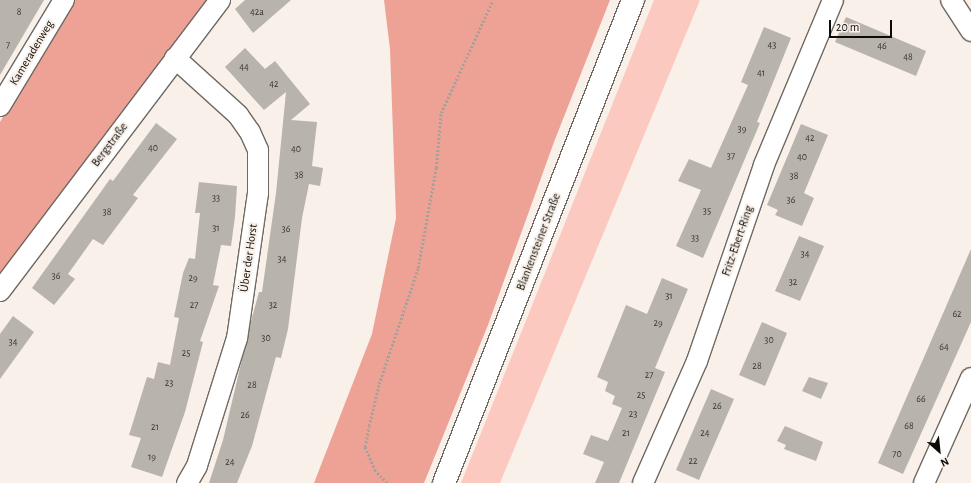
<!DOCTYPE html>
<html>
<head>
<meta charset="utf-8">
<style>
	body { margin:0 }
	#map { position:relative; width:971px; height:483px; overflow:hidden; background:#f8f0e9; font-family:"Alegreya Sans",sans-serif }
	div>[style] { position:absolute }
	.green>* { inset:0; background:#fcc9c0 }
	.forest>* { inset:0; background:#eea296 }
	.building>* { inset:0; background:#b8b4ab }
	.path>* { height:2.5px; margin-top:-1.25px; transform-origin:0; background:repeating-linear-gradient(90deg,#a6a09a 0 2px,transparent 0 4px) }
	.roads { filter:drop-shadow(1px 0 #6f6962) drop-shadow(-1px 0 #6f6962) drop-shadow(0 1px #6f6962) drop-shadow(0 -1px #6f6962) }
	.minor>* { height:20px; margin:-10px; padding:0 10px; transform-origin:10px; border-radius:10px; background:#fff }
	.secondary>* { height:22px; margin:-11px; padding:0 11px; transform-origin:11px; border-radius:11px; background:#fff }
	span { translate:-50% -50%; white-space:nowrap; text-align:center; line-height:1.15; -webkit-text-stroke:4px #f8f0e9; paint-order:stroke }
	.number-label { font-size:10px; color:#383531 }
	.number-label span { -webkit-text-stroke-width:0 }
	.street-label { font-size:12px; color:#0d0b08 }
	.north { position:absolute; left:919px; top:431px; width:40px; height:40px; -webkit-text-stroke:3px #f8f0e9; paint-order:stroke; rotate:153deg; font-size:11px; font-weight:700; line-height:16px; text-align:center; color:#0d0b08 }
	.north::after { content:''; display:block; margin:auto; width:14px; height:18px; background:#0d0b08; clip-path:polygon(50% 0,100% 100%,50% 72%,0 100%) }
	.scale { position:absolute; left:829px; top:20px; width:63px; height:18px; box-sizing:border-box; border:2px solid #0d0b08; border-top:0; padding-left:5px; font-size:12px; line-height:14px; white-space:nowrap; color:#0d0b08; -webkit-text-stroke:3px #f8f0e9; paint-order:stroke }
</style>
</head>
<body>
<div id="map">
	<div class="green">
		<div style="clip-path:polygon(654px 0,700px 0,500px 483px,461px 483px)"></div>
	</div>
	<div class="forest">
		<div style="clip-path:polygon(73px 0,213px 0,0 281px,0 122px)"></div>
		<div style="clip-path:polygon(384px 0,610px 0,554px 142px,488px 325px,424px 483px,314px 483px,372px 334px,396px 218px,390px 49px)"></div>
	</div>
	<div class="building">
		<div style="clip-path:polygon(0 0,44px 0,0 75px)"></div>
		<div style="clip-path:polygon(245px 0,291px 0,253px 33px,235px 9px)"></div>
		<div style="clip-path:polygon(846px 17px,926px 51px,916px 76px,835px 42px)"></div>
		<div style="clip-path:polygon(764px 27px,791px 38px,757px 122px,760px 123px,703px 258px,676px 246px,701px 190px,678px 181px,689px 159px,711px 168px,748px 85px,741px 82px)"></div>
		<div style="clip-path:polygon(245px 48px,265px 69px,275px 61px,310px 104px,291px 120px,317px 122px,312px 166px,323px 168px,320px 186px,309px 184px,302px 218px,288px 329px,281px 358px,276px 357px,252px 446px,237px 483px,209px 483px,223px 440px,251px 321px,259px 292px,262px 292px,276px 193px,286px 92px,264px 110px,225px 67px)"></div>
		<div style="clip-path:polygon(156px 123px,177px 139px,133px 195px,138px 198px,103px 245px,93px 239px,68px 274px,75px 279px,54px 305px,32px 288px,110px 179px,113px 181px)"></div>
		<div style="clip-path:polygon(801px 124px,828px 135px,804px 193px,814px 198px,802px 226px,775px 215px,778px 210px,767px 205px)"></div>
		<div style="clip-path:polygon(199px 182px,237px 186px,235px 217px,231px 246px,221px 245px,213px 285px,219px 286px,200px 341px,203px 342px,185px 412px,162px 477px,131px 467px,141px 438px,129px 435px,147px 377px,154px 379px,158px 362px,170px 365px,179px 318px,174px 317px,183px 273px,189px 258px,195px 259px,200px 213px,195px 213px)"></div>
		<div style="clip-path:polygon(799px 236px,824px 246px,800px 301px,775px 291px)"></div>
		<div style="clip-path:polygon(971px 249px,971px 322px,903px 474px,878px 463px)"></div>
		<div style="clip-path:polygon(662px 278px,688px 289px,655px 368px,665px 372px,619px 483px,595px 483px,604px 462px,583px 454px,591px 435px,608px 441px,622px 408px,612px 404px,615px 396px,605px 391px,608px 382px,597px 377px,626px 305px,647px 314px)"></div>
		<div style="clip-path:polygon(13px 316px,34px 332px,0 379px,0 334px)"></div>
		<div style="clip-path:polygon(762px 322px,787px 333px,765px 386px,739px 375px)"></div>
		<div style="clip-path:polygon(809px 377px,828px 383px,821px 399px,802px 391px)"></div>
		<div style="clip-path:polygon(711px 389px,734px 399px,699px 480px,676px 470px)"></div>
		<div style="clip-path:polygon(785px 426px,823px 442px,816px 461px,784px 449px,786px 445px,777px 441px)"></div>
	</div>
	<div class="path">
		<div style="left:387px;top:483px;width:17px;rotate:-135deg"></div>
		<div style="left:375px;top:471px;width:26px;rotate:-113deg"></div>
		<div style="left:365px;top:447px;width:21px;rotate:-79deg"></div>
		<div style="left:369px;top:426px;width:43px;rotate:-76.6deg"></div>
		<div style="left:379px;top:384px;width:122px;rotate:-71.4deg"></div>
		<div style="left:418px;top:268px;width:102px;rotate:-79.8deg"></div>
		<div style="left:436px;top:168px;width:55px;rotate:-84.8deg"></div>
		<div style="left:441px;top:113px;width:124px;rotate:-65.3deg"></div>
	</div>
	<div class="roads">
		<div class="minor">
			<div style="left:951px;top:0;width:37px;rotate:57deg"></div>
			<div style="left:175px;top:58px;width:85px;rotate:42.1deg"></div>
			<div style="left:238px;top:115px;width:21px;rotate:55deg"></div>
			<div style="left:250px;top:132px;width:20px;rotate:66deg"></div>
			<div style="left:258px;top:150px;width:43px;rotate:90deg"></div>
			<div style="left:258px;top:193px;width:147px;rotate:98.2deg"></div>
			<div style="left:237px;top:338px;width:134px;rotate:107.4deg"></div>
			<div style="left:197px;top:466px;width:20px;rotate:120deg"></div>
			<div style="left:0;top:106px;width:124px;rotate:-58.9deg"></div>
			<div style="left:0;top:291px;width:365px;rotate:-52.9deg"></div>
			<div style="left:643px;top:483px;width:133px;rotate:-66.1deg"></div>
			<div style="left:697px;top:361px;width:207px;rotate:-71.1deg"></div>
			<div style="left:764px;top:165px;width:179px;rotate:-67.3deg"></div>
			<div style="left:924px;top:483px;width:115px;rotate:-65.9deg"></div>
		</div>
		<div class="secondary">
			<div style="left:444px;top:483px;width:519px;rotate:-68.63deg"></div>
		</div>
	</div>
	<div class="number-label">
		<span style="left:19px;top:13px">8</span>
		<span style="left:257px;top:13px">42a</span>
		<span style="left:8px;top:46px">7</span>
		<span style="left:772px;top:46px">43</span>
		<span style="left:882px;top:47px">46</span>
		<span style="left:908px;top:58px">48</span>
		<span style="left:244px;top:68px">44</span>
		<span style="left:761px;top:74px">41</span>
		<span style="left:274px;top:85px">42</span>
		<span style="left:742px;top:130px">39</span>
		<span style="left:810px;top:139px">42</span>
		<span style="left:153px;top:149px">40</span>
		<span style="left:296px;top:150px">40</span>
		<span style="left:731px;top:157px">37</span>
		<span style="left:802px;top:158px">40</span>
		<span style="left:299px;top:176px">38</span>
		<span style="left:794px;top:177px">38</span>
		<span style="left:216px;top:199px">33</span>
		<span style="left:791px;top:201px">36</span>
		<span style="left:707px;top:212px">35</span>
		<span style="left:107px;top:213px">38</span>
		<span style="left:216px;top:229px">31</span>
		<span style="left:286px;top:230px">36</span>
		<span style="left:695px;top:239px">33</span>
		<span style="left:805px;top:255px">34</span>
		<span style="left:282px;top:260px">34</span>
		<span style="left:56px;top:277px">36</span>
		<span style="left:193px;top:279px">29</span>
		<span style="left:793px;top:283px">32</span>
		<span style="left:669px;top:297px">31</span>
		<span style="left:194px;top:306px">27</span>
		<span style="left:273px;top:306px">32</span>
		<span style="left:957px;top:315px">62</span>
		<span style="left:658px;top:324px">29</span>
		<span style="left:266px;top:339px">30</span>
		<span style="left:769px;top:341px">30</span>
		<span style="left:13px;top:343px">34</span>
		<span style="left:944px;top:348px">64</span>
		<span style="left:186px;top:354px">25</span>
		<span style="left:757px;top:367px">28</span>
		<span style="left:649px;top:376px">27</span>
		<span style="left:169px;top:384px">23</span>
		<span style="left:252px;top:386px">28</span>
		<span style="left:641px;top:396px">25</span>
		<span style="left:921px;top:400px">66</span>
		<span style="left:717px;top:407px">26</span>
		<span style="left:633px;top:415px">23</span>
		<span style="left:245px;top:416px">26</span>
		<span style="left:909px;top:427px">68</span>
		<span style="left:155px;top:428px">21</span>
		<span style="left:626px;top:434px">21</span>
		<span style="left:705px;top:434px">24</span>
		<span style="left:897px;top:455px">70</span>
		<span style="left:152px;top:458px">19</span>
		<span style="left:693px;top:462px">22</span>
		<span style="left:230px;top:463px">24</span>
	</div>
	<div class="street-label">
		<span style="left:32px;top:53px;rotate:-59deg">Kameradenweg</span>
		<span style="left:110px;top:145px;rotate:-53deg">Bergstraße</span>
		<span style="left:738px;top:241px;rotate:-71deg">Fritz-Ebert-Ring</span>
		<span style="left:539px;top:242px;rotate:-69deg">Blankensteiner Straße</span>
		<span style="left:249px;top:258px;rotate:-82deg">Über der Horst</span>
	</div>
	<div class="north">N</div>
	<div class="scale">20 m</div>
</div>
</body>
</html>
